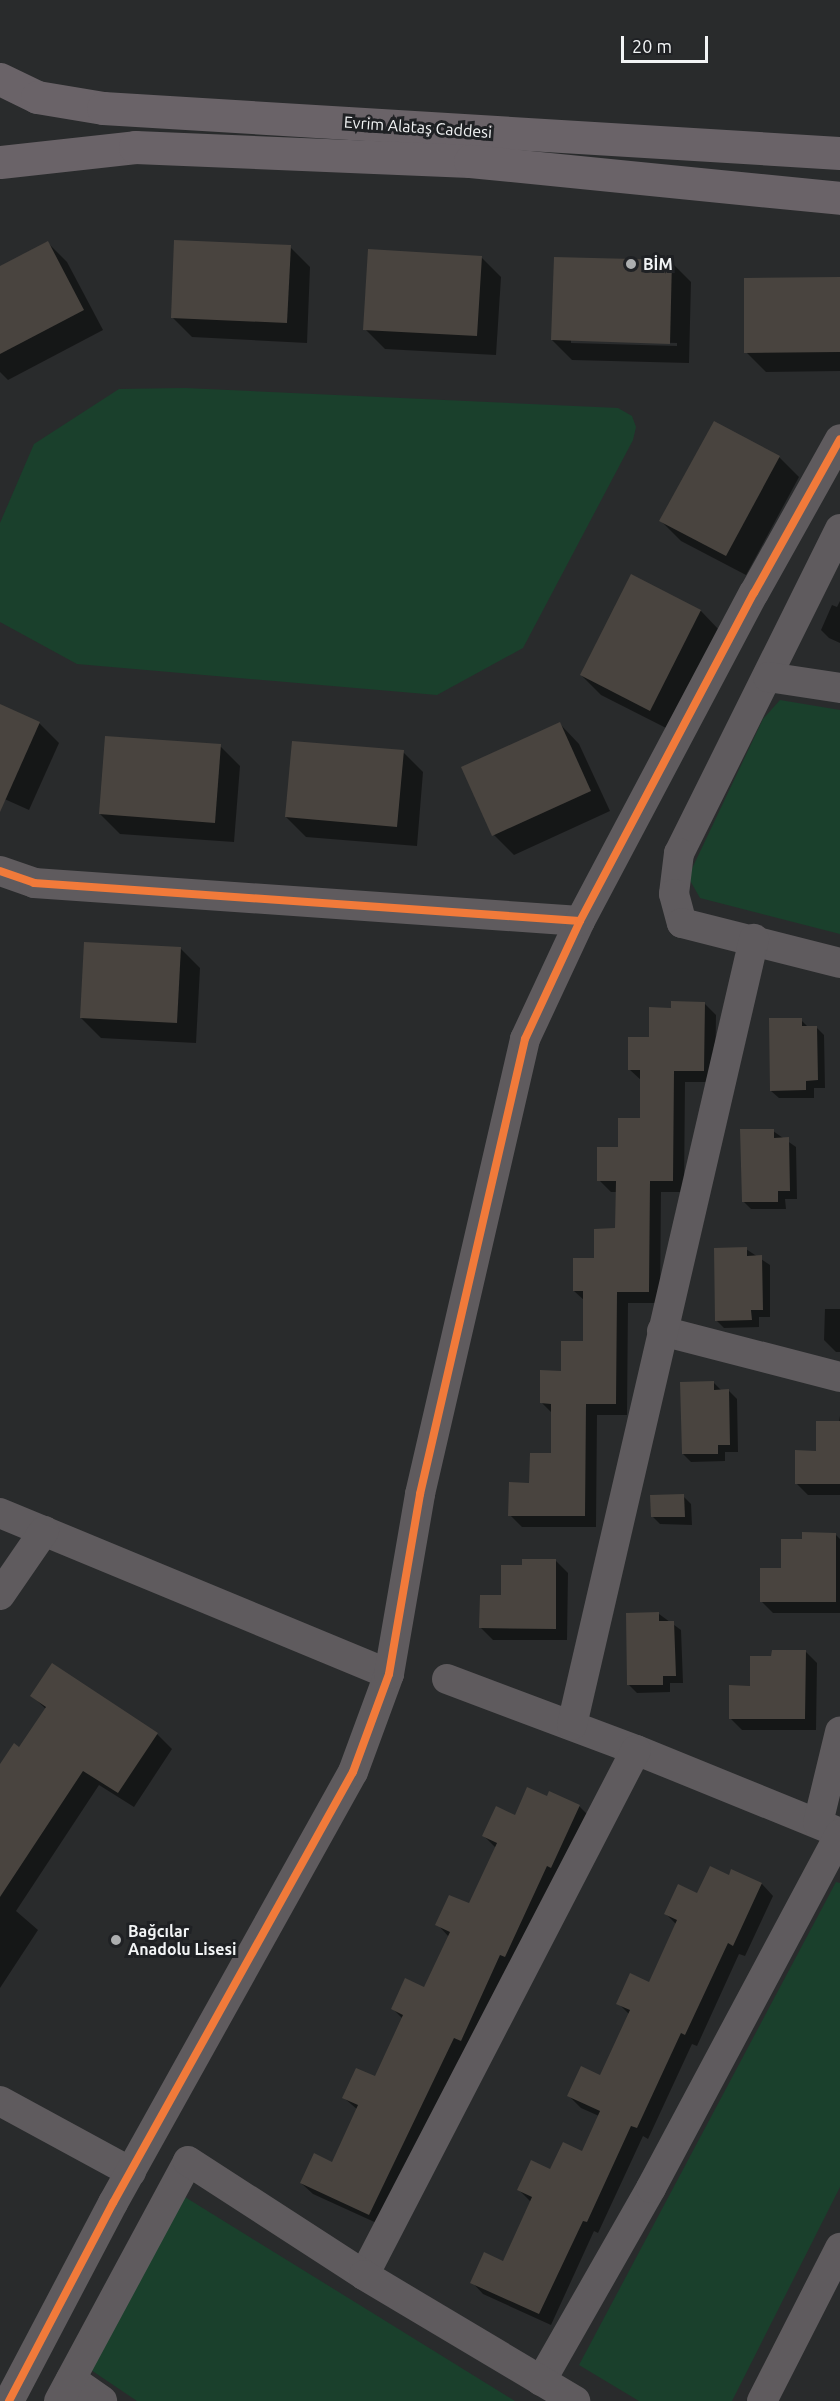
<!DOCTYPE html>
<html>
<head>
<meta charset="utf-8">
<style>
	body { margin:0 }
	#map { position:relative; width:840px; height:2401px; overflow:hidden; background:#292b2c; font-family:Ubuntu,sans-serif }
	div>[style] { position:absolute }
	.green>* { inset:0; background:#1a402c }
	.shadow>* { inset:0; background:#0007 }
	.building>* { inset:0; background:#49443f }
	.minor>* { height:30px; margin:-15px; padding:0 15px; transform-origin:15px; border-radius:15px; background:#5f5b5e }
	.major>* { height:33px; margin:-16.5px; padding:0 16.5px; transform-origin:16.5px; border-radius:16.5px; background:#6a6368 }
	.cycleway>* { height:8px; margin:-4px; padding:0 4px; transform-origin:4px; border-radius:4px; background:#f17a3a }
	.dots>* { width:16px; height:16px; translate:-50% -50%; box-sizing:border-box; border:3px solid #1f2124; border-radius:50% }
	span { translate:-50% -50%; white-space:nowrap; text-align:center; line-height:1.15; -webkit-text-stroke:6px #1f2124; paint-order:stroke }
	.street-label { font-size:16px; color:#f2f4f5 }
	.poi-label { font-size:16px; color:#f2f4f5; font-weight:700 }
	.left { translate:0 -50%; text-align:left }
	.scale { position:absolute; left:621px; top:36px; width:87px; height:27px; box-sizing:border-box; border:3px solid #f2f4f5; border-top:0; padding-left:8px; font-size:18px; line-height:21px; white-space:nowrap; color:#f2f4f5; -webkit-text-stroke:4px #1f2124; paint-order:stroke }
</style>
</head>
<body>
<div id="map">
	<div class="green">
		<div style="clip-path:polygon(185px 388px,618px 408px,632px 416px,636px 427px,633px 440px,523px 648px,437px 695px,77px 664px,0 622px,0 523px,34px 444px,119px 389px)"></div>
		<div style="clip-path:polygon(780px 700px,840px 710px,840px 934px,700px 898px,688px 877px,763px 719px)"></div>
		<div style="clip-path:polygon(836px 1882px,840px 1883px,840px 2187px,732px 2401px,639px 2401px,579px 2365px)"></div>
		<div style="clip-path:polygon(185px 2197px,515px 2401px,137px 2401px,91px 2370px)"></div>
	</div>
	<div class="shadow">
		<div style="clip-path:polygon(47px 242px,67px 262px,103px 330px,8px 380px,0 372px,0 267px)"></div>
		<div style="clip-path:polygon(290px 247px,310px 267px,307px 343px,192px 337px,172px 317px)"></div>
		<div style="clip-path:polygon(481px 257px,501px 277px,496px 355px,385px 349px,365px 329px)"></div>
		<div style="clip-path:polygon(evenodd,671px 262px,691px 282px,689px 363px,572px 360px,552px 340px,671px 262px,571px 340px,677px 343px,677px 346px,571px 343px,571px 340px)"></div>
		<div style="clip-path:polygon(840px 279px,840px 371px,766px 372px,746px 352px)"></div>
		<div style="clip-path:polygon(779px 457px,799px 477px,746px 575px,681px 541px,661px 521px)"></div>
		<div style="clip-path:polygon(632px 576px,701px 611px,720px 631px,670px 730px,601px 695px,581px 675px)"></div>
		<div style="clip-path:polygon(840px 601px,840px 643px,829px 638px,821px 630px,832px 605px,837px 607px)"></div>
		<div style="clip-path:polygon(0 706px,39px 723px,59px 743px,29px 810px,0 797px)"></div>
		<div style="clip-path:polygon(560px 724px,579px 744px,610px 811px,514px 855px,494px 835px)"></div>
		<div style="clip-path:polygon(220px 746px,240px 766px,234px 842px,120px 834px,100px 814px)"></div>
		<div style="clip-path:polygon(403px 752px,423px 772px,417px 846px,306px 837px,286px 817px)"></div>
		<div style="clip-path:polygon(180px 948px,200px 968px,196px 1043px,101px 1038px,81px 1018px)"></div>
		<div style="clip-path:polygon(704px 1003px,716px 1015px,715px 1082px,685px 1082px,684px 1192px,661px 1192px,660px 1303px,628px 1303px,627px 1415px,597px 1415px,596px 1527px,522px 1527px,510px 1515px,552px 1455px,553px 1414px,542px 1403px,584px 1342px,585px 1301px,574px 1291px,617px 1230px,617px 1192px,611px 1192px,599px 1180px,641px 1119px,642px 1081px,630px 1070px,672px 1009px)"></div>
		<div style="clip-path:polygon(801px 1020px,809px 1028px,817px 1028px,824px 1035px,825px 1088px,814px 1088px,814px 1098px,779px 1098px,771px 1091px)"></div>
		<div style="clip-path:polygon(773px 1131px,796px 1147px,797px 1199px,785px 1199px,786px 1209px,751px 1209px,743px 1201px)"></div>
		<div style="clip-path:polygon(746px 1249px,770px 1265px,770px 1317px,759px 1317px,759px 1327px,724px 1328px,716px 1320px)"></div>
		<div style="clip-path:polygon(825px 1309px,840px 1309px,840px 1352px,836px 1352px,824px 1340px)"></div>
		<div style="clip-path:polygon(713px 1382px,722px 1391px,729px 1391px,737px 1399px,738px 1452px,725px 1452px,725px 1461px,691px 1462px,683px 1454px)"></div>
		<div style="clip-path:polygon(840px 1416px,840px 1495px,808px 1495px,796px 1483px,839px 1423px)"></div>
		<div style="clip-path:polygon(683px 1496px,691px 1504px,692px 1525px,660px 1524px,652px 1516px)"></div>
		<div style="clip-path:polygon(836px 1535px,840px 1539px,840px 1613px,773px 1613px,761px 1601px,804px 1541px)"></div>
		<div style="clip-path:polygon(556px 1561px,568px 1573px,567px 1640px,493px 1640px,481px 1628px,523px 1567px)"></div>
		<div style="clip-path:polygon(659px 1614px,681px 1630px,683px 1683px,670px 1683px,670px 1692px,637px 1693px,629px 1685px)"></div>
		<div style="clip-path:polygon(805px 1651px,817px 1663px,816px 1730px,742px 1730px,730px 1718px,773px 1658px)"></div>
		<div style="clip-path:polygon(32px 1696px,157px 1734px,172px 1749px,134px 1807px,99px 1785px,16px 1911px,38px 1930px,0 1988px,0 1767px,20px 1749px,46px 1709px)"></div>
		<div style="clip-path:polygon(547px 1798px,579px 1806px,591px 1818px,381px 2225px,313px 2194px,301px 2183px,333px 2164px,358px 2110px,344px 2098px,376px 2078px,403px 2019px,393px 2009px,425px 1989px,449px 1937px,437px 1924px,469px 1905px,496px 1848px,484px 1836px)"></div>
		<div style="clip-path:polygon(732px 1871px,762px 1884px,773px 1896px,745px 1956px,739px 1954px,697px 2046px,692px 2044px,648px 2139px,643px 2136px,598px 2233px,594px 2231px,551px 2325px,483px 2294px,472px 2282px,503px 2263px,532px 2203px,519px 2190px,583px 2153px,599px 2116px,581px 2108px,569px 2096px,601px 2077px,630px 2015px,618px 2003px,650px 1984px,677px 1925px,666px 1914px,730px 1877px)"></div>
	</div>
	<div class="building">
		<div style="clip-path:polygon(174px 240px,291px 245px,287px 323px,171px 318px)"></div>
		<div style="clip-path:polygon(48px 241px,84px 310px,0 354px,0 266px)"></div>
		<div style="clip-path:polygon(368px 249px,482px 256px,477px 336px,363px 330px)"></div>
		<div style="clip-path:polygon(554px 257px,672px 260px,670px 344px,551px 340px)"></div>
		<div style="clip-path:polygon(840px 277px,840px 352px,744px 353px,744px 278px)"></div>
		<div style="clip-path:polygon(714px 421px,780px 456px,726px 556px,659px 521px)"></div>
		<div style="clip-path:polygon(631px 574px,701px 610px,650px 711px,580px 675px)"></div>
		<div style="clip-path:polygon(0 704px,40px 722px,0 812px)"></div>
		<div style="clip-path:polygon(560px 722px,591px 791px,492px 836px,461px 767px)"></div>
		<div style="clip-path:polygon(105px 736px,221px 744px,215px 823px,99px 814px)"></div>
		<div style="clip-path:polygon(292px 741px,404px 750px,397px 827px,285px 817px)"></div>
		<div style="clip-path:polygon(84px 942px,181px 947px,177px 1023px,80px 1018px)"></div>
		<div style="clip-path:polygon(671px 1001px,705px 1002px,704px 1071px,674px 1071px,673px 1181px,650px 1181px,649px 1292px,617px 1292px,616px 1404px,586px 1404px,585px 1516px,508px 1516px,509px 1482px,529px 1483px,530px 1453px,551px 1453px,551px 1404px,540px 1403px,540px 1370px,561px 1371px,561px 1341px,583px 1341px,583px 1291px,573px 1291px,573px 1258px,594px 1258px,594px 1229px,615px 1228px,616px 1181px,597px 1181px,597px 1147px,618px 1147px,618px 1118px,640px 1118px,640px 1070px,628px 1070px,628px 1037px,649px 1037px,649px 1007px,671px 1008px)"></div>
		<div style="clip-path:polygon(769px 1018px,802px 1018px,802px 1026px,817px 1026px,818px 1080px,806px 1081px,806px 1090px,770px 1091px)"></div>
		<div style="clip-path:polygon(740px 1129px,774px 1129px,774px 1138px,789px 1137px,790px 1191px,778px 1191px,778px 1202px,742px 1202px)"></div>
		<div style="clip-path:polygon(747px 1247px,747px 1256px,762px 1255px,763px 1310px,751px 1310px,752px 1320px,715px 1321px,714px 1248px)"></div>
		<div style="clip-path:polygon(714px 1381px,714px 1390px,729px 1389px,730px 1445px,718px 1445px,718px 1454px,682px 1454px,680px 1382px)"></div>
		<div style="clip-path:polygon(816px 1421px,840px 1421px,840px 1484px,795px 1484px,795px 1450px,816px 1451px)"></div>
		<div style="clip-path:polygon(684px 1494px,685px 1517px,651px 1517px,650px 1495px)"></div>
		<div style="clip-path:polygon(802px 1532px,836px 1533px,836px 1602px,760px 1602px,760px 1568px,781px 1568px,781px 1539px,802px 1539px)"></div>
		<div style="clip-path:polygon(522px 1559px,556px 1559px,556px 1629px,479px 1628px,480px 1595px,501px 1595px,501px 1565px,522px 1565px)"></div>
		<div style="clip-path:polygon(659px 1612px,659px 1621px,674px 1621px,676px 1676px,663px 1676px,663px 1685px,627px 1685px,626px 1613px)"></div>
		<div style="clip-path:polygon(772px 1650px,806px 1650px,805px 1719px,729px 1719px,729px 1685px,750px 1686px,750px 1656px,771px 1656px)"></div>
		<div style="clip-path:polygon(52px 1663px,158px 1733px,118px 1793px,83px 1771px,0 1897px,0 1764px,14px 1743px,19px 1747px,46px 1707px,30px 1696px)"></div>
		<div style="clip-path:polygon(527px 1787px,547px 1796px,549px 1791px,580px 1805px,551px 1868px,547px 1866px,505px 1957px,500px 1955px,461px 2041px,454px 2038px,369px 2215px,300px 2183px,314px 2153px,332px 2162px,358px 2105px,342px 2098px,356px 2068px,375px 2076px,403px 2015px,391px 2009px,405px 1978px,424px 1987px,450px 1932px,435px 1925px,449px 1895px,469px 1903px,497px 1843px,482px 1836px,496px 1806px,515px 1815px)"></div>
		<div style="clip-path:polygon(710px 1866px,729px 1875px,731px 1869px,762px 1883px,733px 1946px,728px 1943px,685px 2035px,681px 2033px,637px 2128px,631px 2126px,587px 2222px,583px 2221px,539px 2314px,470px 2283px,484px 2252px,503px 2261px,532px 2197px,517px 2190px,531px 2160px,550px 2169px,563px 2142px,582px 2151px,600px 2111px,567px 2096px,581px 2066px,600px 2075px,630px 2010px,616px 2004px,630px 1973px,649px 1982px,677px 1920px,664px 1914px,678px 1884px,697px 1893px)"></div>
	</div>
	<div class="minor">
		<div style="left:840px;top:529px;width:362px;rotate:116.4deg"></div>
		<div style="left:679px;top:853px;width:41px;rotate:97deg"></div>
		<div style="left:674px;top:894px;width:30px;rotate:75deg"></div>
		<div style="left:682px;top:923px;width:163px;rotate:14.2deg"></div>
		<div style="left:768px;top:677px;width:73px;rotate:8.7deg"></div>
		<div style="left:0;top:871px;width:36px;rotate:19deg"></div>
		<div style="left:34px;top:883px;width:547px;rotate:3.98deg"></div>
		<div style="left:662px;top:1331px;width:184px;rotate:14.5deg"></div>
		<div style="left:0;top:1513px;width:421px;rotate:22.5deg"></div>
		<div style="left:0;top:1595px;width:78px;rotate:-55.5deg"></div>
		<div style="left:447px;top:1679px;width:202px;rotate:20.6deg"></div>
		<div style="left:636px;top:1750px;width:220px;rotate:22.1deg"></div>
		<div style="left:572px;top:1725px;width:807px;rotate:-76.96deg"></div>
		<div style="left:818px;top:1823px;width:94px;rotate:-76.4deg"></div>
		<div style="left:0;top:2101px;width:149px;rotate:28.5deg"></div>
		<div style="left:364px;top:2275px;width:591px;rotate:-62.61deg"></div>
		<div style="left:71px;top:2379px;width:38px;rotate:35deg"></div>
		<div style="left:541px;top:2381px;width:222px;rotate:-60.3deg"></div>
		<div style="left:651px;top:2188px;width:401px;rotate:-61.9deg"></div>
		<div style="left:9px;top:2401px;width:224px;rotate:-62.3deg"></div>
		<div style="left:113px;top:2203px;width:493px;rotate:-60.9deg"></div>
		<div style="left:353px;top:1772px;width:104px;rotate:-69.8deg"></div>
		<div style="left:389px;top:1674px;width:183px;rotate:-80.2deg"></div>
		<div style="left:420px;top:1494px;width:467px;rotate:-77deg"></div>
		<div style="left:525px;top:1039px;width:130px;rotate:-65deg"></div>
		<div style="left:580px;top:921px;width:371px;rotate:-62.1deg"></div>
		<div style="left:754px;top:593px;width:176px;rotate:-60.8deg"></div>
		<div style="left:59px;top:2401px;width:272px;rotate:-61.7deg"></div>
		<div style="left:188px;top:2161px;width:210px;rotate:32.9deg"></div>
		<div style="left:364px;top:2275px;width:246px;rotate:30.8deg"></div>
		<div style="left:762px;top:2401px;width:172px;rotate:-63deg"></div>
	</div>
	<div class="major">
		<div style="left:0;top:79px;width:41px;rotate:25.9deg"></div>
		<div style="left:37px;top:97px;width:67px;rotate:9.5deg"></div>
		<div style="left:103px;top:108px;width:738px;rotate:3.49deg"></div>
		<div style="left:0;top:162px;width:136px;rotate:-6.3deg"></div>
		<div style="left:135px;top:147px;width:335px;rotate:2.4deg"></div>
		<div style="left:470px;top:161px;width:372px;rotate:5.7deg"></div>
	</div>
	<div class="cycleway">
		<div style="left:0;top:871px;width:36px;rotate:19deg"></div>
		<div style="left:34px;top:883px;width:547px;rotate:3.98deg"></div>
		<div style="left:9px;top:2401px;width:224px;rotate:-62.3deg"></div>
		<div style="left:113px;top:2203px;width:493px;rotate:-60.9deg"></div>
		<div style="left:353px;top:1772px;width:104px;rotate:-69.8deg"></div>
		<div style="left:389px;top:1674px;width:183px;rotate:-80.2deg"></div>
		<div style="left:420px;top:1494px;width:467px;rotate:-77deg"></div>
		<div style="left:525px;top:1039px;width:130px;rotate:-65deg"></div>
		<div style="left:580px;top:921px;width:371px;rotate:-62.1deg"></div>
		<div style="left:754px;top:593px;width:176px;rotate:-60.8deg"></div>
	</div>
	<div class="dots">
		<div style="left:631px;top:264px;background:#acaeaf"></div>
		<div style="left:116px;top:1940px;background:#acaeaf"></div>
	</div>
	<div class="street-label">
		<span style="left:418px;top:127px;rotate:4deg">Evrim Alataş Caddesi</span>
	</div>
	<div class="poi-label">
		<span class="left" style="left:643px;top:264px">BİM</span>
		<span class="left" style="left:128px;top:1940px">Bağcılar<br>Anadolu Lisesi</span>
	</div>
	<div class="scale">20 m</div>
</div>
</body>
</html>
